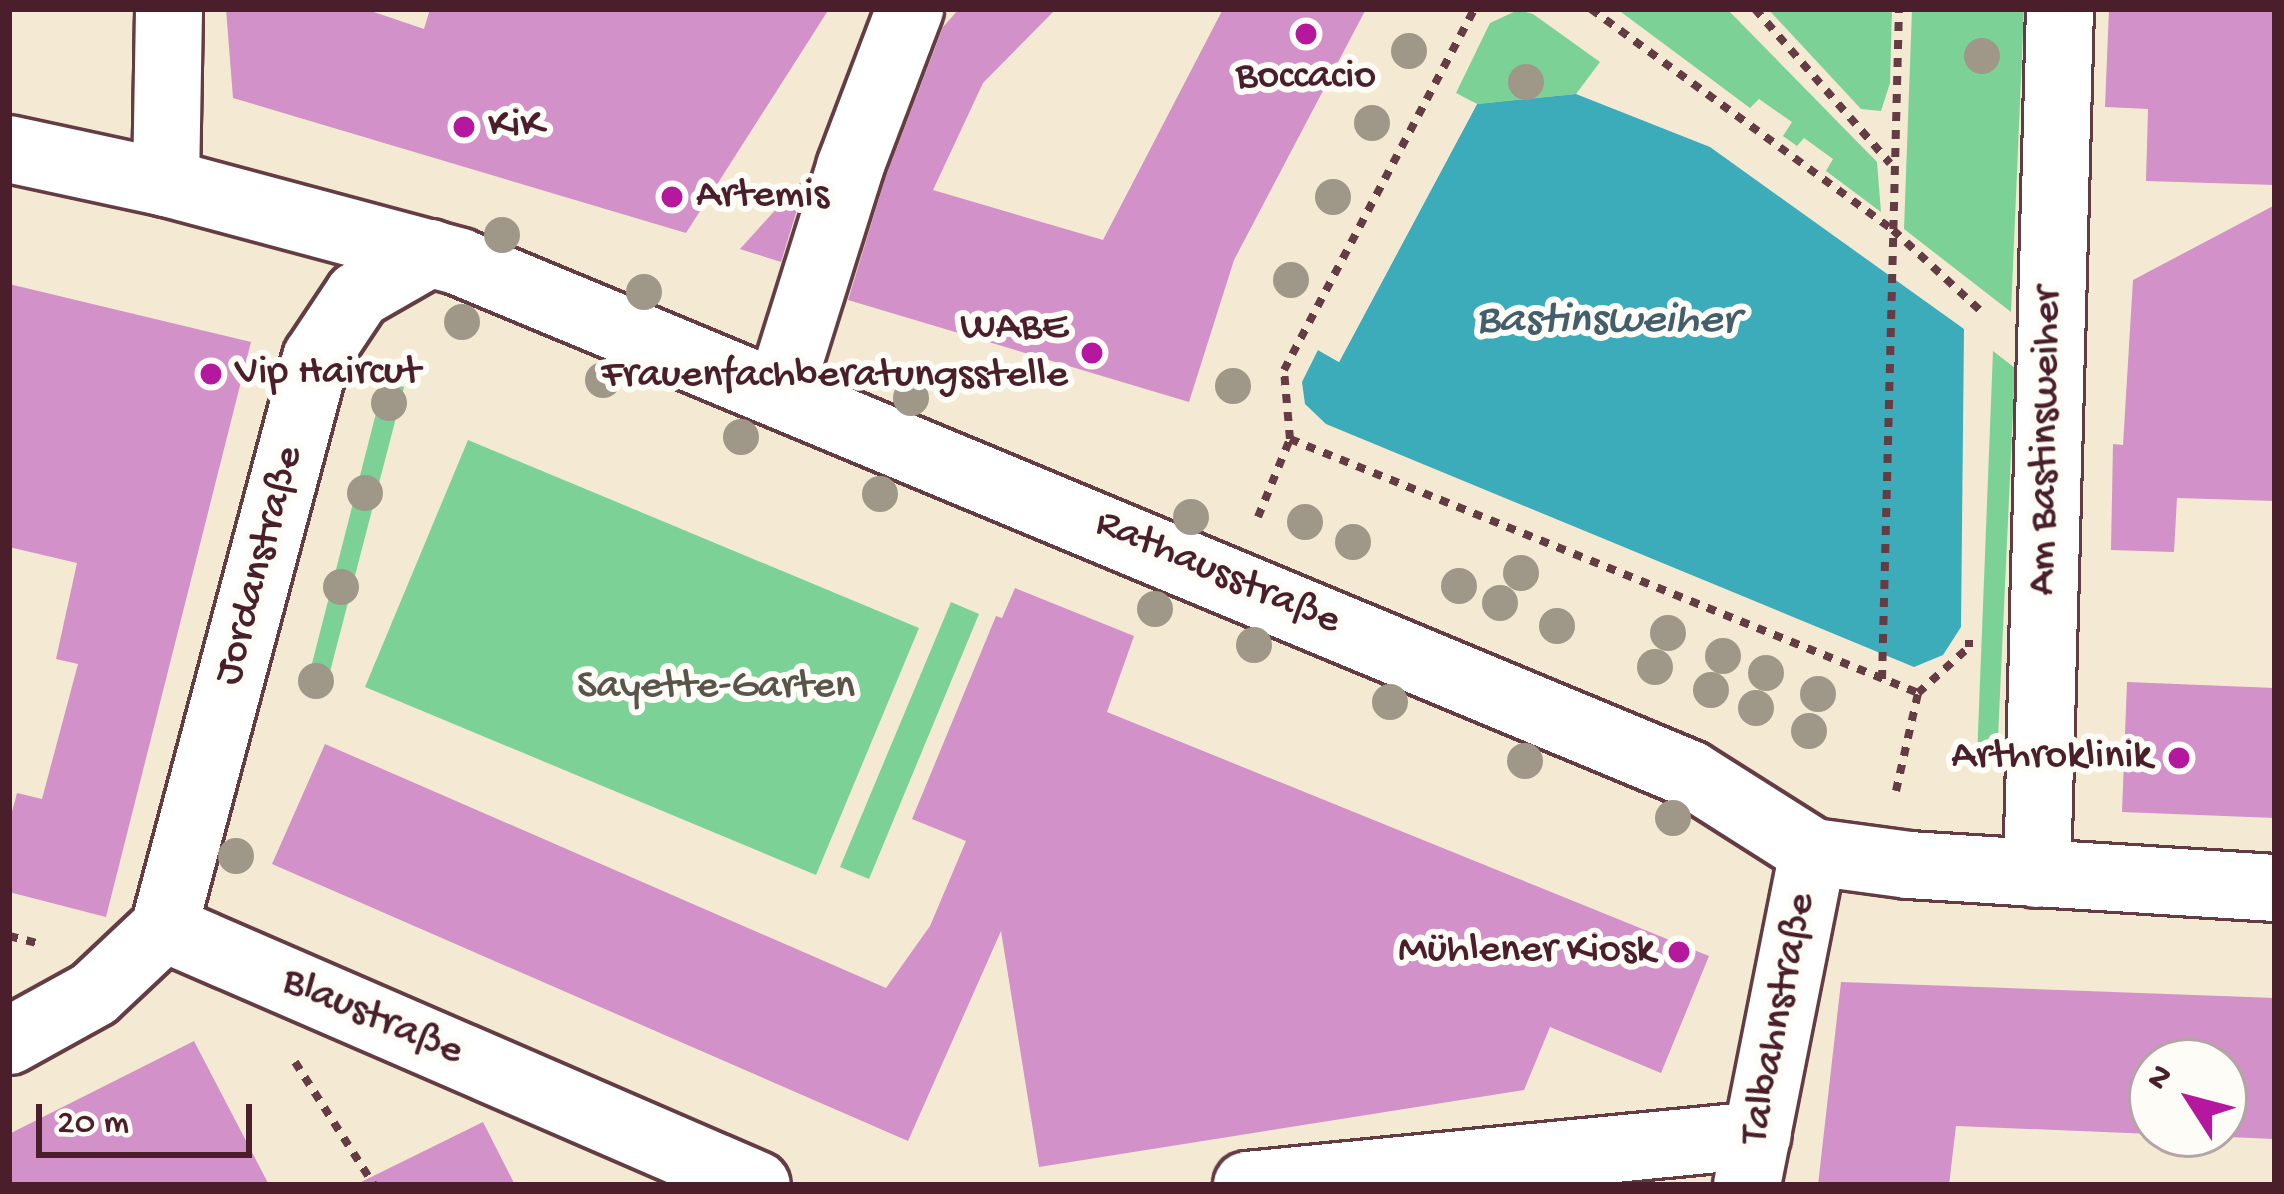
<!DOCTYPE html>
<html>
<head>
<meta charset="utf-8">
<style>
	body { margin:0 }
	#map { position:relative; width:2284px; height:1194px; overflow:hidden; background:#f4e9d2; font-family:"Gochi Hand",sans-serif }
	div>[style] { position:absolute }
	.green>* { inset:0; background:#7cd296 }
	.water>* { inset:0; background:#3cabba }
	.pier>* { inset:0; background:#f4e9d2 }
	.building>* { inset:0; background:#d291c8 }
	.path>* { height:8px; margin-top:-4px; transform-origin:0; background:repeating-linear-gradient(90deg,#643d44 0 9px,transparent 0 18px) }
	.roads { filter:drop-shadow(3px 0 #643d44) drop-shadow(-3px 0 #643d44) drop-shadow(0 3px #643d44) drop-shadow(0 -3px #643d44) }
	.minor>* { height:66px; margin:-33px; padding:0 33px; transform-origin:33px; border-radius:33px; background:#fff }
	.trees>* { width:36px; height:36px; margin:-18px; border-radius:50%; background:#9f9888 }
	.dots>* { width:33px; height:33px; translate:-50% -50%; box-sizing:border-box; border:6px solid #fdfcf7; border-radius:50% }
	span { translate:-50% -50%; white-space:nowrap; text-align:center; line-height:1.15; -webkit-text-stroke:12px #fdfcf7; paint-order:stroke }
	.poi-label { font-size:42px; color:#4a1f2b }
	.left { translate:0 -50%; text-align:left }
	.right { translate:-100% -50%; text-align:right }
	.street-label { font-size:42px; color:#4a1f2b }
	.park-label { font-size:42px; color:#59554b }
	.water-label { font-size:45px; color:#445e6b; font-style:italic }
	.frame { position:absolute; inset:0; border:12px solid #4a1f2b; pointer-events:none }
	.north { position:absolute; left:2128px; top:1038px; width:120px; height:120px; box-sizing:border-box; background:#fdfcf7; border:3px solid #b5a4a5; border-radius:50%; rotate:306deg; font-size:33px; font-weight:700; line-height:48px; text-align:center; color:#4a1f2b }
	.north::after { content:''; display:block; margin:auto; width:42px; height:54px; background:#b5179e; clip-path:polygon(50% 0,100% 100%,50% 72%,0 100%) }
	.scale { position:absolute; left:36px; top:1104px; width:216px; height:54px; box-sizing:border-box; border:6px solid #4a1f2b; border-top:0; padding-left:15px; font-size:36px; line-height:42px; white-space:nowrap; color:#4a1f2b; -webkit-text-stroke:9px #fdfcf7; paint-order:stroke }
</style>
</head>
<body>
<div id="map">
	<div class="green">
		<div style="clip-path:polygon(1617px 9px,1727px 9px,1877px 162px,1881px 212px,1826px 171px,1833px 159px,1804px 138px,1797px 146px,1783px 136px,1792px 122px,1759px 99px,1750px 108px)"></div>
		<div style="clip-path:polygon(1768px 9px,1892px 9px,1890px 83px,1881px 111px,1861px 109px)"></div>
		<div style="clip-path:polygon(1912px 9px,2024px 9px,2011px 312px,1904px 229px)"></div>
		<div style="clip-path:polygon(1518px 10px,1533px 14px,1600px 62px,1576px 94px,1477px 104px,1456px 93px,1490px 23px)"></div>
		<div style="clip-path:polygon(1993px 351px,2015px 368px,1997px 759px,1977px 758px)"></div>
		<div style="clip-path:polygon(384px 382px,404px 387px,325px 691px,306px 687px)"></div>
		<div style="clip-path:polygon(468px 440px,919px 628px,816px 875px,365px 687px)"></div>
		<div style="clip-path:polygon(951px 602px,979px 614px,869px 879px,840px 867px)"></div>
	</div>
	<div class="water">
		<div style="clip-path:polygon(1576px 94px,1710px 147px,1964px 329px,1961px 627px,1943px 655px,1914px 667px,1326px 424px,1305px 404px,1302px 382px,1318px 350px,1339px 362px,1477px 104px)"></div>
	</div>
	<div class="pier">
		<div style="clip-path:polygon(1472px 102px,1477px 104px,1339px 362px,1318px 350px,1321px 344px,1336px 354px)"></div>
	</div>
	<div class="building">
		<div style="clip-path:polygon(226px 9px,365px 9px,424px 29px,430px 9px,829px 9px,686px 233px,233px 98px)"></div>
		<div style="clip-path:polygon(959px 9px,1056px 9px,983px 83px,933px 190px,1103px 240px,1223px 9px,1366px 9px,1234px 260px,1189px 402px,848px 300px,885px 179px,943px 27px)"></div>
		<div style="clip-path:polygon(2109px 9px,2275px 11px,2275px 185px,2146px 181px,2148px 109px,2105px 107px)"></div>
		<div style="clip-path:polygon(808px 174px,781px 262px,740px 249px)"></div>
		<div style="clip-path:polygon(2275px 205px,2275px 501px,2177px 498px,2174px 552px,2111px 550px,2113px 444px,2123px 445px,2133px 280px)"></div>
		<div style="clip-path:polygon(9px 284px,251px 342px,106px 917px,9px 892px,9px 823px,17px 793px,42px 799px,78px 664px,56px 659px,77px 563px,9px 547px)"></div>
		<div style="clip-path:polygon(1015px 588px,1134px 636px,1107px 712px,1709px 956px,1661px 1073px,1550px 1027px,1524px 1090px,1039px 1167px,1001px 931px,908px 1141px,272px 864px,325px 744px,886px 988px,930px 926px,966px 841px,912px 819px,996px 616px,1002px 618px)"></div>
		<div style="clip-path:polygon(2127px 682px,2275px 688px,2275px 818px,2122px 812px)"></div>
		<div style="clip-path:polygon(1841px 982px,2275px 998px,2275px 1139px,2153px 1134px,2224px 1134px,2224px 1062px,2152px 1062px,2152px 1134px,1956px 1126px,1949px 1185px,1818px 1185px)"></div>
		<div style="clip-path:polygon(194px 1041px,269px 1185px,9px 1185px,9px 1134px)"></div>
		<div style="clip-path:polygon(483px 1122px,515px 1185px,355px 1185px)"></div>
	</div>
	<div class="path">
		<div style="left:1591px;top:9px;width:374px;rotate:36.2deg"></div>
		<div style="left:1893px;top:230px;width:124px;rotate:42.7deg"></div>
		<div style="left:1755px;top:9px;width:205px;rotate:48.8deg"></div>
		<div style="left:1290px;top:439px;width:677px;rotate:22.02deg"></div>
		<div style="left:1918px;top:693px;width:69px;rotate:-42deg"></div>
		<div style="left:1969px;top:647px;width:7px;rotate:-90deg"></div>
		<div style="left:1258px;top:517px;width:84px;rotate:-67.7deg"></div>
		<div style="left:1290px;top:439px;width:69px;rotate:-95deg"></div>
		<div style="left:1284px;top:370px;width:408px;rotate:-62.2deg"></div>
		<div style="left:1882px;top:679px;width:670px;rotate:-88.55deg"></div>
		<div style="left:1896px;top:791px;width:100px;rotate:-77.3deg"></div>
		<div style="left:9px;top:936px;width:30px;rotate:14deg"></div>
		<div style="left:295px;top:1062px;width:146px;rotate:57.3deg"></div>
	</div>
	<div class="roads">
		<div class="minor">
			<div style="left:9px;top:149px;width:161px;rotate:12.2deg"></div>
			<div style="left:166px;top:183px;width:304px;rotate:15deg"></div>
			<div style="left:460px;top:262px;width:1332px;rotate:22.6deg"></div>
			<div style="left:1690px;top:774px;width:146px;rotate:32.4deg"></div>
			<div style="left:1813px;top:852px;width:97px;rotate:7.7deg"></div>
			<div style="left:1909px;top:865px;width:367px;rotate:3.6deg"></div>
			<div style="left:166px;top:183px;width:174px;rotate:-89deg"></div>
			<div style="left:780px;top:391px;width:235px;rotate:-72.6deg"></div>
			<div style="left:850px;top:167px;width:169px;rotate:-69.2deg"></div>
			<div style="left:2037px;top:874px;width:865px;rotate:-88.48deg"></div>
			<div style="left:164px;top:928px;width:590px;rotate:-75.07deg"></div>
			<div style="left:316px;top:358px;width:76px;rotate:-56.3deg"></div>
			<div style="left:358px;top:295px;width:84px;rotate:-29.9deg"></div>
			<div style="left:9px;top:1041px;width:97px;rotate:-28.9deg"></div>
			<div style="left:94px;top:994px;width:96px;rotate:-43.3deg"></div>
			<div style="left:164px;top:928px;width:646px;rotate:23.43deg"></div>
			<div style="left:1247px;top:1185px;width:513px;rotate:-5.59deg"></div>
			<div style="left:1747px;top:1185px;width:339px;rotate:-78.8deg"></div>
		</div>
	</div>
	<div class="trees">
		<div style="left:1409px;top:51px"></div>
		<div style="left:1982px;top:56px"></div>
		<div style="left:1526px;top:82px"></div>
		<div style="left:1372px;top:123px"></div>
		<div style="left:1333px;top:197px"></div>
		<div style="left:502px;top:235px"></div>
		<div style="left:1291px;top:280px"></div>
		<div style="left:644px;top:292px"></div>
		<div style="left:462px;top:322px"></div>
		<div style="left:603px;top:380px"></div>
		<div style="left:1233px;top:386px"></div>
		<div style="left:911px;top:398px"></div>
		<div style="left:389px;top:403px"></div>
		<div style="left:741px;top:437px"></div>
		<div style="left:365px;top:493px"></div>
		<div style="left:880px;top:494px"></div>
		<div style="left:1191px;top:517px"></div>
		<div style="left:1305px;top:522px"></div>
		<div style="left:1353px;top:542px"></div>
		<div style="left:1521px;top:573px"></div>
		<div style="left:1459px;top:586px"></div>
		<div style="left:341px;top:587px"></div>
		<div style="left:1500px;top:603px"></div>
		<div style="left:1155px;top:609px"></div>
		<div style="left:1557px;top:626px"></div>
		<div style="left:1668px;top:633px"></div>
		<div style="left:1254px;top:645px"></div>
		<div style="left:1723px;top:656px"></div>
		<div style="left:1655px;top:667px"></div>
		<div style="left:1766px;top:673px"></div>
		<div style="left:316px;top:681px"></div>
		<div style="left:1711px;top:690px"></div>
		<div style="left:1818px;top:694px"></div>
		<div style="left:1390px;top:702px"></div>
		<div style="left:1756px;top:708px"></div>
		<div style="left:1809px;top:731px"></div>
		<div style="left:1525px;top:761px"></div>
		<div style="left:1673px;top:818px"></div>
		<div style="left:236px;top:856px"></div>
	</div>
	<div class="dots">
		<div style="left:1306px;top:34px;background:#b5179e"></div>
		<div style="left:464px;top:127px;background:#b5179e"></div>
		<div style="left:672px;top:197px;background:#b5179e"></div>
		<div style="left:1092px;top:353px;background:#b5179e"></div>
		<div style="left:211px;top:374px;background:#b5179e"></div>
		<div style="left:2179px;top:758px;background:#b5179e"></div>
		<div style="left:1679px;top:952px;background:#b5179e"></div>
	</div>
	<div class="poi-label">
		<span style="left:1306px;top:78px">Boccacio</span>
		<span class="left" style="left:488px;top:127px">KiK</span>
		<span class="left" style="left:696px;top:197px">Artemis</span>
		<span class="right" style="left:1068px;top:353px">WABE<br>Frauenfachberatungsstelle</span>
		<span class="left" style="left:235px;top:374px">Vip Haircut</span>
		<span class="right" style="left:2152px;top:758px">Arthroklinik</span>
		<span class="right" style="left:1655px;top:952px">Mühlener Kiosk</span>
	</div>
	<div class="street-label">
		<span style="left:2047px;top:441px;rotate:-89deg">Am Bastinsweiher</span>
		<span style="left:261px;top:566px;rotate:-75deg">Jordanstraße</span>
		<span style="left:1217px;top:574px;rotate:23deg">Rathausstraße</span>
		<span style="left:372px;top:1018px;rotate:23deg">Blaustraße</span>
		<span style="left:1780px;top:1019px;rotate:-79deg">Talbahnstraße</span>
	</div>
	<div class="park-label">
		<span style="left:716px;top:688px">Sayette-Garten</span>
	</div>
	<div class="water-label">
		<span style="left:1607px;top:322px">Bastinsweiher</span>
	</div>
	<div class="frame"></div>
	<div class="north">N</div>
	<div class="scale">20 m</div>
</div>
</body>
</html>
